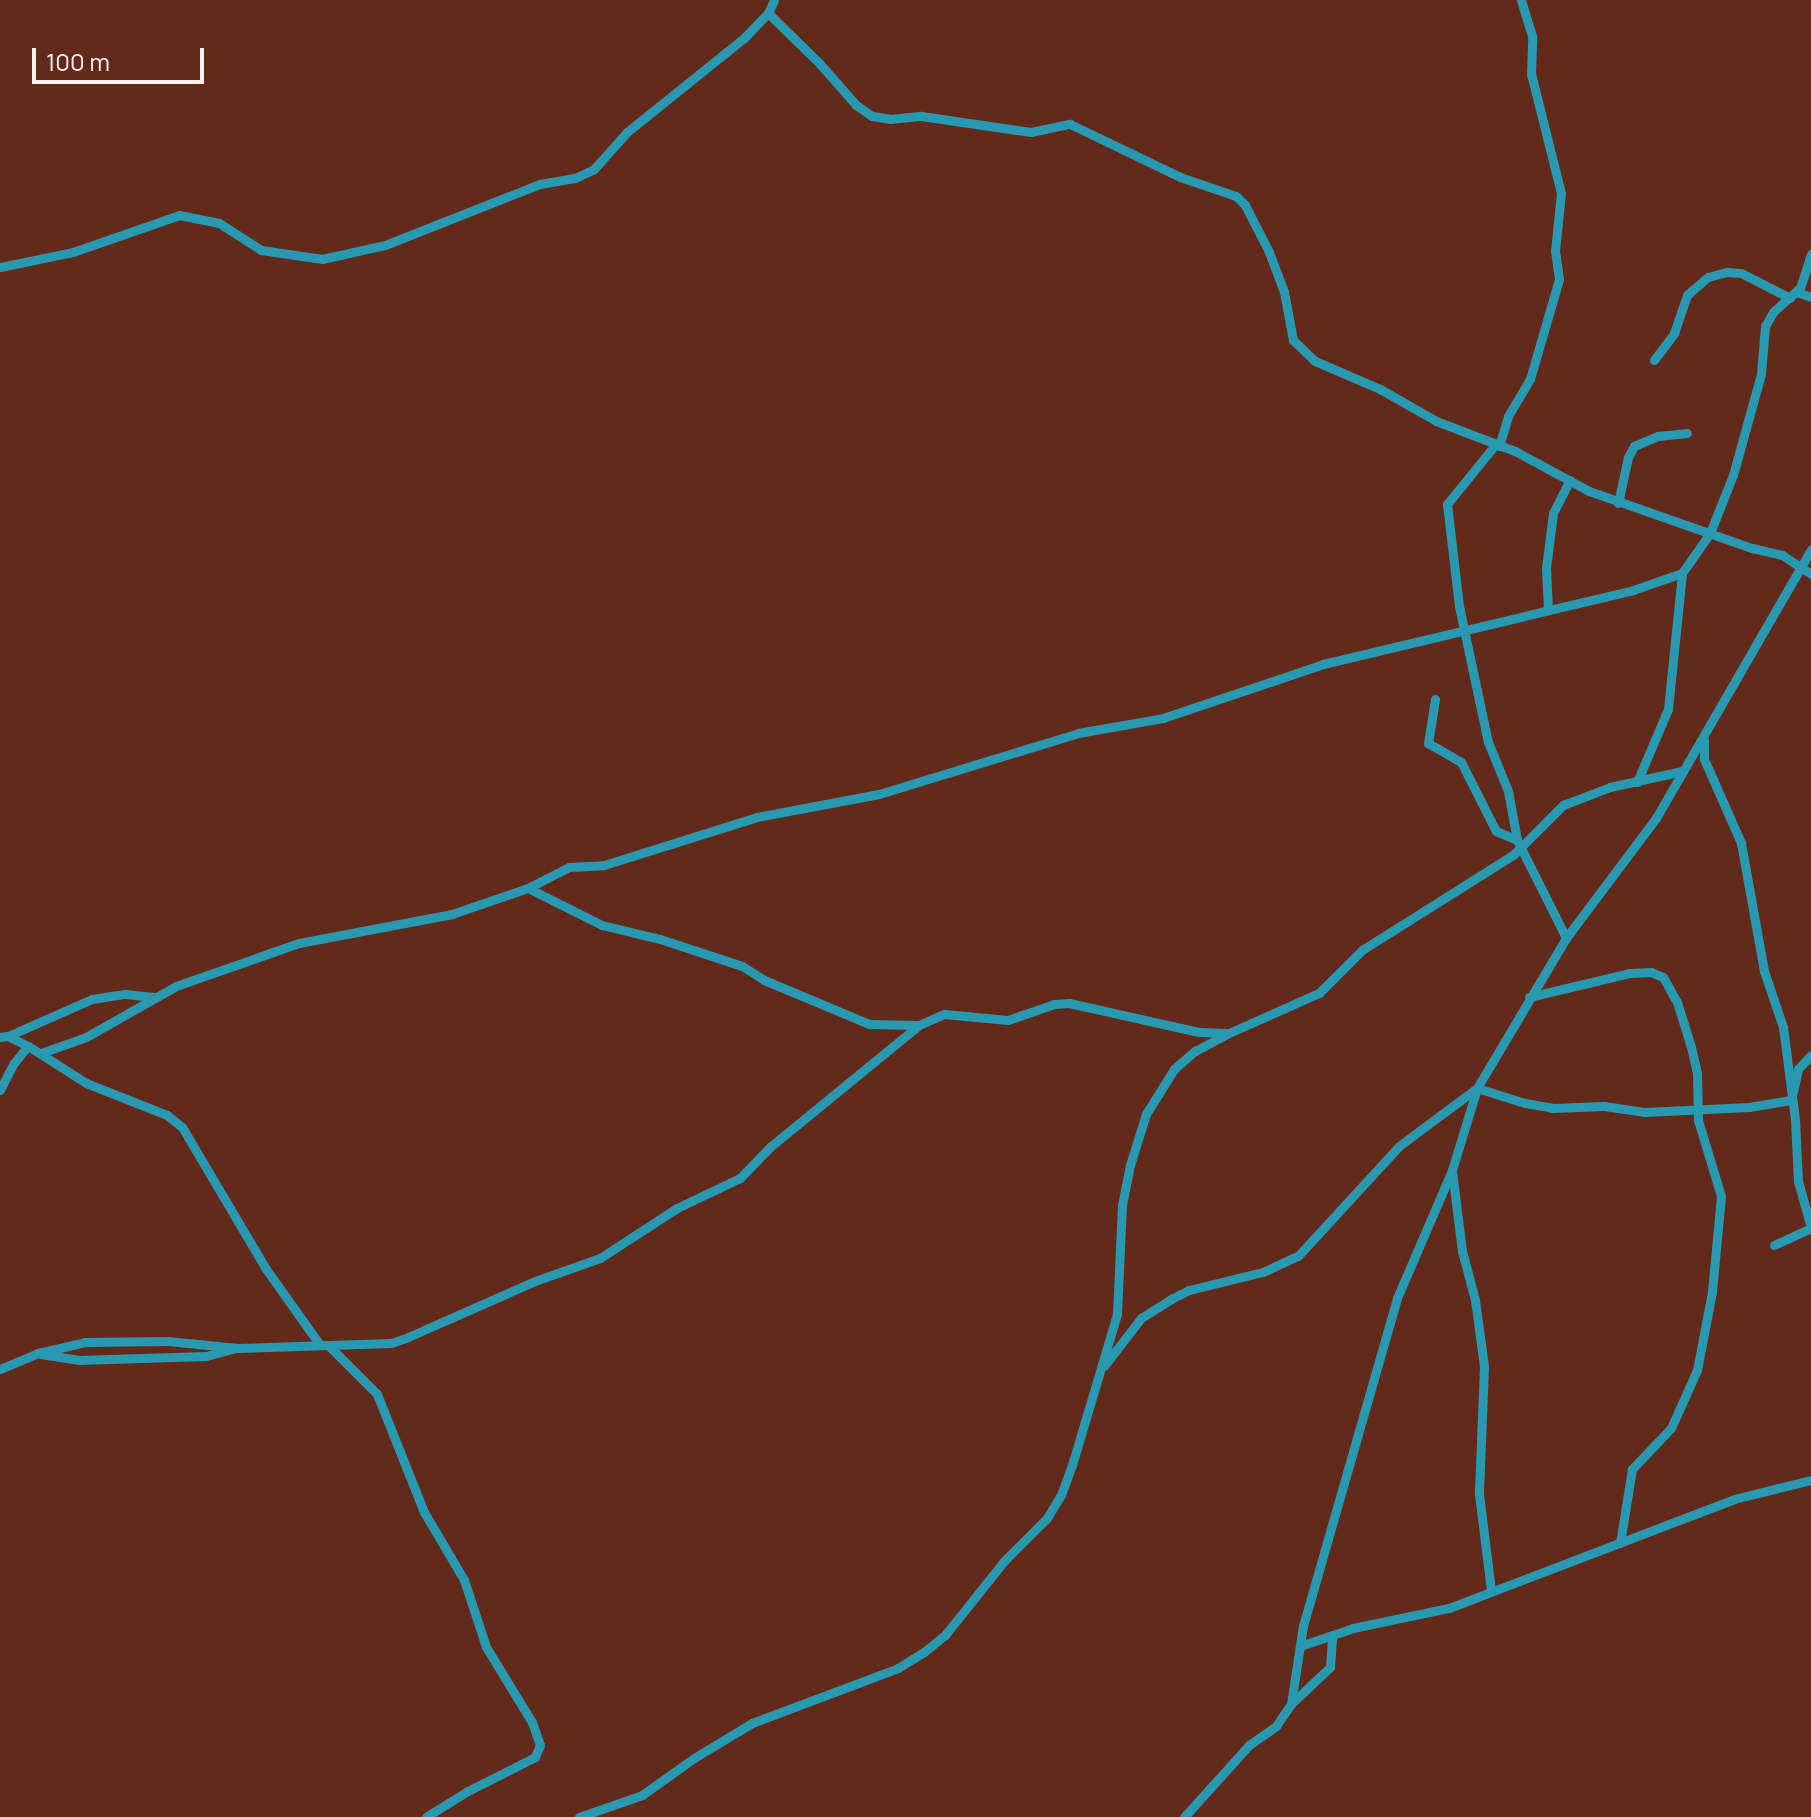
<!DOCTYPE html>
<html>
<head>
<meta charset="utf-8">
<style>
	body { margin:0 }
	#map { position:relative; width:1811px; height:1817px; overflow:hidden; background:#632a1c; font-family:Manrope,sans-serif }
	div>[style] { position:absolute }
	.street>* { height:9px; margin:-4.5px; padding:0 4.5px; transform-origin:4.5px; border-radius:4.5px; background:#2899b1 }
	span { translate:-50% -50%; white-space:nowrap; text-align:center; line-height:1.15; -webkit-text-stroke:6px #632a1c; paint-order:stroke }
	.scale { position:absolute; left:32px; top:48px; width:172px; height:36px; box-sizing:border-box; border:4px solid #faf2f0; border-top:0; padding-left:10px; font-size:24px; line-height:28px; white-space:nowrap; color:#faf2f0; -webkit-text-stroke:6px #632a1c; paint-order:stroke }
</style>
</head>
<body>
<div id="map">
	<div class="street">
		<div style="left:768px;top:13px;width:73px;rotate:44.4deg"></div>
		<div style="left:820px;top:64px;width:55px;rotate:48.7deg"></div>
		<div style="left:856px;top:105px;width:19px;rotate:35deg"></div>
		<div style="left:872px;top:116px;width:18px;rotate:9deg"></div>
		<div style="left:890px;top:119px;width:31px;rotate:-6deg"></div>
		<div style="left:921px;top:116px;width:111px;rotate:8.3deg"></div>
		<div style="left:1031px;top:132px;width:40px;rotate:-12deg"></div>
		<div style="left:1070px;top:124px;width:122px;rotate:25.7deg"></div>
		<div style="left:1180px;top:177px;width:59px;rotate:18.7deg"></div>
		<div style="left:1236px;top:196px;width:13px;rotate:45deg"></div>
		<div style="left:1245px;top:205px;width:53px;rotate:62.9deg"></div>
		<div style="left:1269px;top:252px;width:43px;rotate:69.4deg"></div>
		<div style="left:1284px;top:292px;width:49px;rotate:79.4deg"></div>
		<div style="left:1293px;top:340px;width:30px;rotate:44deg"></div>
		<div style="left:1315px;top:361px;width:71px;rotate:23.3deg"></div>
		<div style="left:1380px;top:389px;width:64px;rotate:29.7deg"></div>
		<div style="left:1436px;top:421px;width:85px;rotate:20.8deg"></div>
		<div style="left:1515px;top:451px;width:84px;rotate:28.4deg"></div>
		<div style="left:1589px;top:491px;width:173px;rotate:19.3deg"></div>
		<div style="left:1752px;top:548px;width:31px;rotate:13deg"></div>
		<div style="left:1782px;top:555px;width:35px;rotate:33deg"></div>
		<div style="left:0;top:267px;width:75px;rotate:-11.6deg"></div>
		<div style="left:73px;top:252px;width:112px;rotate:-19.2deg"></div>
		<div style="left:179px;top:215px;width:41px;rotate:11.3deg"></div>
		<div style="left:219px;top:223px;width:50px;rotate:32.7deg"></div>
		<div style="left:261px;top:250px;width:62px;rotate:8.4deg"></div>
		<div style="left:322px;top:259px;width:65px;rotate:-12.5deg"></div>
		<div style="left:385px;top:245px;width:167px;rotate:-21.5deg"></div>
		<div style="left:540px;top:184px;width:36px;rotate:-10deg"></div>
		<div style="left:575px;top:178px;width:21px;rotate:-25deg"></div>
		<div style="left:594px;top:169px;width:50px;rotate:-48.3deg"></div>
		<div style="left:627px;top:132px;width:150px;rotate:-38.8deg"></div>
		<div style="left:744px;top:38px;width:35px;rotate:-46deg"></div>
		<div style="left:768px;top:13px;width:14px;rotate:-65deg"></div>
		<div style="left:1796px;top:292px;width:16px;rotate:18deg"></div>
		<div style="left:1654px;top:360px;width:34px;rotate:-53deg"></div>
		<div style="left:1674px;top:333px;width:40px;rotate:-71.1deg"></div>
		<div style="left:1687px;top:295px;width:28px;rotate:-41deg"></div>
		<div style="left:1708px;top:277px;width:20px;rotate:-15deg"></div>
		<div style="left:1727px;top:272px;width:14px;rotate:4deg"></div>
		<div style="left:1741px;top:273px;width:55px;rotate:27deg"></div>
		<div style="left:1495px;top:445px;width:76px;rotate:129.1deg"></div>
		<div style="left:1447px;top:504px;width:103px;rotate:83.3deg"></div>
		<div style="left:1459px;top:606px;width:139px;rotate:78deg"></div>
		<div style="left:1488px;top:742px;width:53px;rotate:67.8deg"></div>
		<div style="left:1508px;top:791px;width:50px;rotate:79.6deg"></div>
		<div style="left:1517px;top:840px;width:110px;rotate:63.4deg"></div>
		<div style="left:1499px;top:446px;width:31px;rotate:-73deg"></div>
		<div style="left:1508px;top:416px;width:43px;rotate:-59.3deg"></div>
		<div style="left:1530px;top:379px;width:104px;rotate:-73.8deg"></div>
		<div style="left:1559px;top:279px;width:28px;rotate:-98deg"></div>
		<div style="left:1555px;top:251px;width:58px;rotate:-84.1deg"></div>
		<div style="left:1561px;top:193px;width:123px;rotate:-104.1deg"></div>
		<div style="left:1531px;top:74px;width:38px;rotate:-88deg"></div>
		<div style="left:1532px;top:36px;width:38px;rotate:-107deg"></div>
		<div style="left:1618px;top:503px;width:47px;rotate:-77.7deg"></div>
		<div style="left:1628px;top:457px;width:13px;rotate:-61deg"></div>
		<div style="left:1634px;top:446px;width:26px;rotate:-23deg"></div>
		<div style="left:1658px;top:436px;width:29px;rotate:-6deg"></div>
		<div style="left:1548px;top:610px;width:42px;rotate:-92.7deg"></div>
		<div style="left:1546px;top:568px;width:55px;rotate:-82.7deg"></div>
		<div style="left:1553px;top:513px;width:37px;rotate:-63deg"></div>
		<div style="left:1435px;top:699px;width:45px;rotate:99deg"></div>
		<div style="left:1428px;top:743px;width:38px;rotate:30deg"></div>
		<div style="left:1461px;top:762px;width:77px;rotate:63.1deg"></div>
		<div style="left:1496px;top:831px;width:23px;rotate:23deg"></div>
		<div style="left:1704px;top:740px;width:19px;rotate:90deg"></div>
		<div style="left:1704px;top:759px;width:92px;rotate:66.2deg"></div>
		<div style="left:1741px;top:843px;width:130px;rotate:79.8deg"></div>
		<div style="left:1764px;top:971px;width:59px;rotate:71.3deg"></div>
		<div style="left:1783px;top:1027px;width:94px;rotate:82.6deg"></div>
		<div style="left:1795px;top:1120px;width:61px;rotate:87.2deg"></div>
		<div style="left:1798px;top:1181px;width:49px;rotate:74.5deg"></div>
		<div style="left:1637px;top:782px;width:79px;rotate:-67deg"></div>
		<div style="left:1668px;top:709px;width:137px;rotate:-84.1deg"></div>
		<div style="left:1682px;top:573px;width:49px;rotate:-55deg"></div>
		<div style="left:1710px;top:533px;width:62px;rotate:-68.4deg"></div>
		<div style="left:1733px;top:475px;width:105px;rotate:-74.5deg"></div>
		<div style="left:1761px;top:374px;width:48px;rotate:-85.2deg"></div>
		<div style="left:1765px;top:326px;width:16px;rotate:-60deg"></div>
		<div style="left:1773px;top:312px;width:36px;rotate:-42deg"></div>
		<div style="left:1800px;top:288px;width:36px;rotate:-72deg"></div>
		<div style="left:528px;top:888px;width:83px;rotate:26.6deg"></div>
		<div style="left:602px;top:925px;width:60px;rotate:13.6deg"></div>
		<div style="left:660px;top:939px;width:86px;rotate:18.2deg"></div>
		<div style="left:742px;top:966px;width:26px;rotate:32deg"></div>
		<div style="left:764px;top:980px;width:114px;rotate:22.7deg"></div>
		<div style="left:869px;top:1024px;width:50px;rotate:1.1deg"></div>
		<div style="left:1529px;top:997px;width:104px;rotate:-13.4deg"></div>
		<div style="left:1630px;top:973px;width:21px;rotate:-3deg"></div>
		<div style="left:1651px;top:972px;width:13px;rotate:23deg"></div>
		<div style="left:1663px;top:977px;width:29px;rotate:61deg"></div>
		<div style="left:1677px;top:1002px;width:47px;rotate:72.7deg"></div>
		<div style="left:1691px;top:1047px;width:27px;rotate:77deg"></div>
		<div style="left:1697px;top:1073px;width:47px;rotate:88.8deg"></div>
		<div style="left:1698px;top:1120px;width:79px;rotate:73.2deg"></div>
		<div style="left:1721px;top:1196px;width:96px;rotate:95.4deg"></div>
		<div style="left:1712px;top:1292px;width:79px;rotate:100.9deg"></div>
		<div style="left:1697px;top:1370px;width:64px;rotate:114.1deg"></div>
		<div style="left:1671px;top:1428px;width:57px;rotate:133.6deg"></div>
		<div style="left:1632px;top:1469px;width:75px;rotate:99.2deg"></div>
		<div style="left:8px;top:1036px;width:92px;rotate:-23.8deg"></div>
		<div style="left:92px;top:999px;width:33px;rotate:-9deg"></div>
		<div style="left:125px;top:994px;width:29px;rotate:6deg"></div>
		<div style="left:0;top:1037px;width:8px;rotate:-7deg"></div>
		<div style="left:8px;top:1036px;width:22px;rotate:27deg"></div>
		<div style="left:28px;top:1046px;width:69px;rotate:32.5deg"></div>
		<div style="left:86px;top:1083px;width:87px;rotate:21.6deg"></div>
		<div style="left:167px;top:1115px;width:19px;rotate:39deg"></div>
		<div style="left:182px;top:1127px;width:165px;rotate:59.4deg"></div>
		<div style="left:266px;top:1269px;width:93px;rotate:54.6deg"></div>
		<div style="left:41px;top:1053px;width:48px;rotate:-19.6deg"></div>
		<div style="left:86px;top:1037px;width:103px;rotate:-29.5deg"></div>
		<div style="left:176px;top:986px;width:130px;rotate:-19.3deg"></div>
		<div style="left:299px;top:943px;width:156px;rotate:-10.7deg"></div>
		<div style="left:452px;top:914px;width:80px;rotate:-18.9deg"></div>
		<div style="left:528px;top:888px;width:46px;rotate:-27.1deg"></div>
		<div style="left:569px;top:867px;width:35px;rotate:-3deg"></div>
		<div style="left:604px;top:865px;width:160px;rotate:-17.4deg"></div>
		<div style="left:757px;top:817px;width:124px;rotate:-10.7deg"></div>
		<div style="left:879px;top:794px;width:208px;rotate:-17deg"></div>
		<div style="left:1078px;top:733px;width:86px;rotate:-10deg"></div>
		<div style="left:1163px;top:718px;width:169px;rotate:-18.6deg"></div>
		<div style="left:1323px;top:664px;width:319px;rotate:-13.4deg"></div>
		<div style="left:1633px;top:590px;width:52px;rotate:-19.1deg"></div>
		<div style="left:0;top:1090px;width:30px;rotate:-63deg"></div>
		<div style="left:14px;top:1063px;width:22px;rotate:-51deg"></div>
		<div style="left:1452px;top:1171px;width:81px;rotate:82.9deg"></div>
		<div style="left:1462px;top:1251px;width:51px;rotate:75.1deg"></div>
		<div style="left:1475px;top:1300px;width:68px;rotate:82.3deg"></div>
		<div style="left:1484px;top:1367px;width:127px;rotate:92.3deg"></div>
		<div style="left:1479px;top:1494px;width:98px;rotate:82.9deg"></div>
		<div style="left:1774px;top:1245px;width:41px;rotate:-24.7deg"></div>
		<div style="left:328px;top:1345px;width:69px;rotate:45deg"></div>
		<div style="left:377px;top:1394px;width:127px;rotate:68.3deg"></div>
		<div style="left:424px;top:1512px;width:79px;rotate:59.5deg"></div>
		<div style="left:464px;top:1580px;width:71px;rotate:71.8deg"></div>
		<div style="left:486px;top:1647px;width:88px;rotate:58.5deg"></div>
		<div style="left:532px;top:1722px;width:24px;rotate:71deg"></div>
		<div style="left:540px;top:1745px;width:13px;rotate:113deg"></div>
		<div style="left:535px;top:1757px;width:77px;rotate:153.1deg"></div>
		<div style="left:466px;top:1792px;width:47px;rotate:148deg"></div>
		<div style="left:41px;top:1354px;width:37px;rotate:9deg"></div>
		<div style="left:78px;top:1360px;width:128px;rotate:-1.8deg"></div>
		<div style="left:206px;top:1356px;width:28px;rotate:-15deg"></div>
		<div style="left:1104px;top:1366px;width:61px;rotate:-52.4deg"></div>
		<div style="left:1141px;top:1318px;width:36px;rotate:-32deg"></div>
		<div style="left:1171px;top:1299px;width:20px;rotate:-27deg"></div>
		<div style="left:1189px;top:1290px;width:76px;rotate:-13.7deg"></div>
		<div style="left:1263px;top:1272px;width:38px;rotate:-25deg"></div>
		<div style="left:1298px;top:1256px;width:149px;rotate:-47.4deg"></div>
		<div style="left:1399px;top:1146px;width:97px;rotate:-36.6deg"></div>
		<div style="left:1477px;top:1088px;width:50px;rotate:17.4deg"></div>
		<div style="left:1525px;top:1103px;width:27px;rotate:10deg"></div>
		<div style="left:1552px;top:1108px;width:52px;rotate:-2.2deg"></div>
		<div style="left:1604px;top:1106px;width:40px;rotate:8.5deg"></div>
		<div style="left:1644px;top:1112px;width:105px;rotate:-2.7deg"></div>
		<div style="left:1749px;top:1107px;width:43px;rotate:-9.5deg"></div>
		<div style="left:1791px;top:1100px;width:32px;rotate:-77deg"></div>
		<div style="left:1798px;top:1069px;width:19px;rotate:-47deg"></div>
		<div style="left:0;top:1369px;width:41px;rotate:-22.8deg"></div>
		<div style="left:38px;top:1353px;width:48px;rotate:-13.2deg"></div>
		<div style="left:85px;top:1342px;width:83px;rotate:-0.7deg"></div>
		<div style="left:168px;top:1341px;width:70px;rotate:5.7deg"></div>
		<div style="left:238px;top:1348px;width:153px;rotate:-1.9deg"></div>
		<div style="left:391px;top:1343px;width:18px;rotate:-19deg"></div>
		<div style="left:408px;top:1337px;width:139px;rotate:-23.8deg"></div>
		<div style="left:535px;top:1281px;width:69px;rotate:-19.5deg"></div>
		<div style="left:600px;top:1258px;width:92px;rotate:-33deg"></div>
		<div style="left:677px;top:1208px;width:70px;rotate:-25.5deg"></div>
		<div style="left:740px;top:1178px;width:43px;rotate:-45.9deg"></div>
		<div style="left:770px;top:1147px;width:193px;rotate:-39.3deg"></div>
		<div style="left:919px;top:1025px;width:27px;rotate:-24deg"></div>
		<div style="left:944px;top:1014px;width:64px;rotate:5.4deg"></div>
		<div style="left:1008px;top:1020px;width:49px;rotate:-19.2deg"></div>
		<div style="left:1054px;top:1004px;width:15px;rotate:-4deg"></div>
		<div style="left:1069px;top:1003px;width:133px;rotate:12.6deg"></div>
		<div style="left:1199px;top:1032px;width:28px;rotate:2deg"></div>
		<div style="left:1303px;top:1645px;width:53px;rotate:-18.8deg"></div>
		<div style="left:1353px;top:1628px;width:98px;rotate:-11.8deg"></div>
		<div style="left:1449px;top:1608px;width:305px;rotate:-20.9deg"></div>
		<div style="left:1734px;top:1499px;width:79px;rotate:-13.9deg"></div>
		<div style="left:1293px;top:1702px;width:51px;rotate:-43.4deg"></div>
		<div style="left:1330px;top:1667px;width:32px;rotate:-86deg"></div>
		<div style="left:579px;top:1817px;width:67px;rotate:-19.2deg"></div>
		<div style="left:642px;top:1795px;width:64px;rotate:-35.4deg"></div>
		<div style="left:694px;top:1758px;width:68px;rotate:-31.1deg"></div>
		<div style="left:752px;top:1723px;width:156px;rotate:-20.6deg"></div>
		<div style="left:898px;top:1668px;width:31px;rotate:-32deg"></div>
		<div style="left:924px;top:1652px;width:27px;rotate:-39deg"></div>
		<div style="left:945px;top:1635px;width:95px;rotate:-51.4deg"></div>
		<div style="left:1004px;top:1561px;width:61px;rotate:-45deg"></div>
		<div style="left:1047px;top:1518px;width:27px;rotate:-59deg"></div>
		<div style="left:1061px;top:1495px;width:32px;rotate:-70deg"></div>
		<div style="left:1072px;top:1465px;width:158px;rotate:-73.4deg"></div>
		<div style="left:1117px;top:1314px;width:109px;rotate:-87.4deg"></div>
		<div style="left:1122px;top:1205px;width:41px;rotate:-78.7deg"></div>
		<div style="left:1130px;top:1165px;width:53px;rotate:-72.6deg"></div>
		<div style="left:1146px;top:1114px;width:53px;rotate:-58.1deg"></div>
		<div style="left:1174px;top:1069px;width:28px;rotate:-41deg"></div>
		<div style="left:1195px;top:1051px;width:38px;rotate:-28deg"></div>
		<div style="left:1229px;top:1033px;width:98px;rotate:-24deg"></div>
		<div style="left:1319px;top:993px;width:61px;rotate:-45deg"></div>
		<div style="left:1362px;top:950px;width:178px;rotate:-32.2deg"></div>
		<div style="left:1513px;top:855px;width:71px;rotate:-45deg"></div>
		<div style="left:1563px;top:805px;width:50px;rotate:-21deg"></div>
		<div style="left:1610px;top:787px;width:74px;rotate:-12.5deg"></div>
		<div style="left:1184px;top:1817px;width:97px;rotate:-47.9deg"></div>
		<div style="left:1249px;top:1745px;width:33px;rotate:-35deg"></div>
		<div style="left:1276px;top:1726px;width:27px;rotate:-56deg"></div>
		<div style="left:1291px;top:1704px;width:79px;rotate:-81.3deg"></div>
		<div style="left:1303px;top:1626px;width:341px;rotate:-74deg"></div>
		<div style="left:1397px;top:1298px;width:139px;rotate:-66.7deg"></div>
		<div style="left:1452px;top:1170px;width:86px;rotate:-73deg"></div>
		<div style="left:1477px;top:1088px;width:174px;rotate:-59.3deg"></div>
		<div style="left:1566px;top:938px;width:150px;rotate:-53.1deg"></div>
		<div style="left:1656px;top:818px;width:310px;rotate:-60deg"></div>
	</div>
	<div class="scale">100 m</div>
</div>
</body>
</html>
